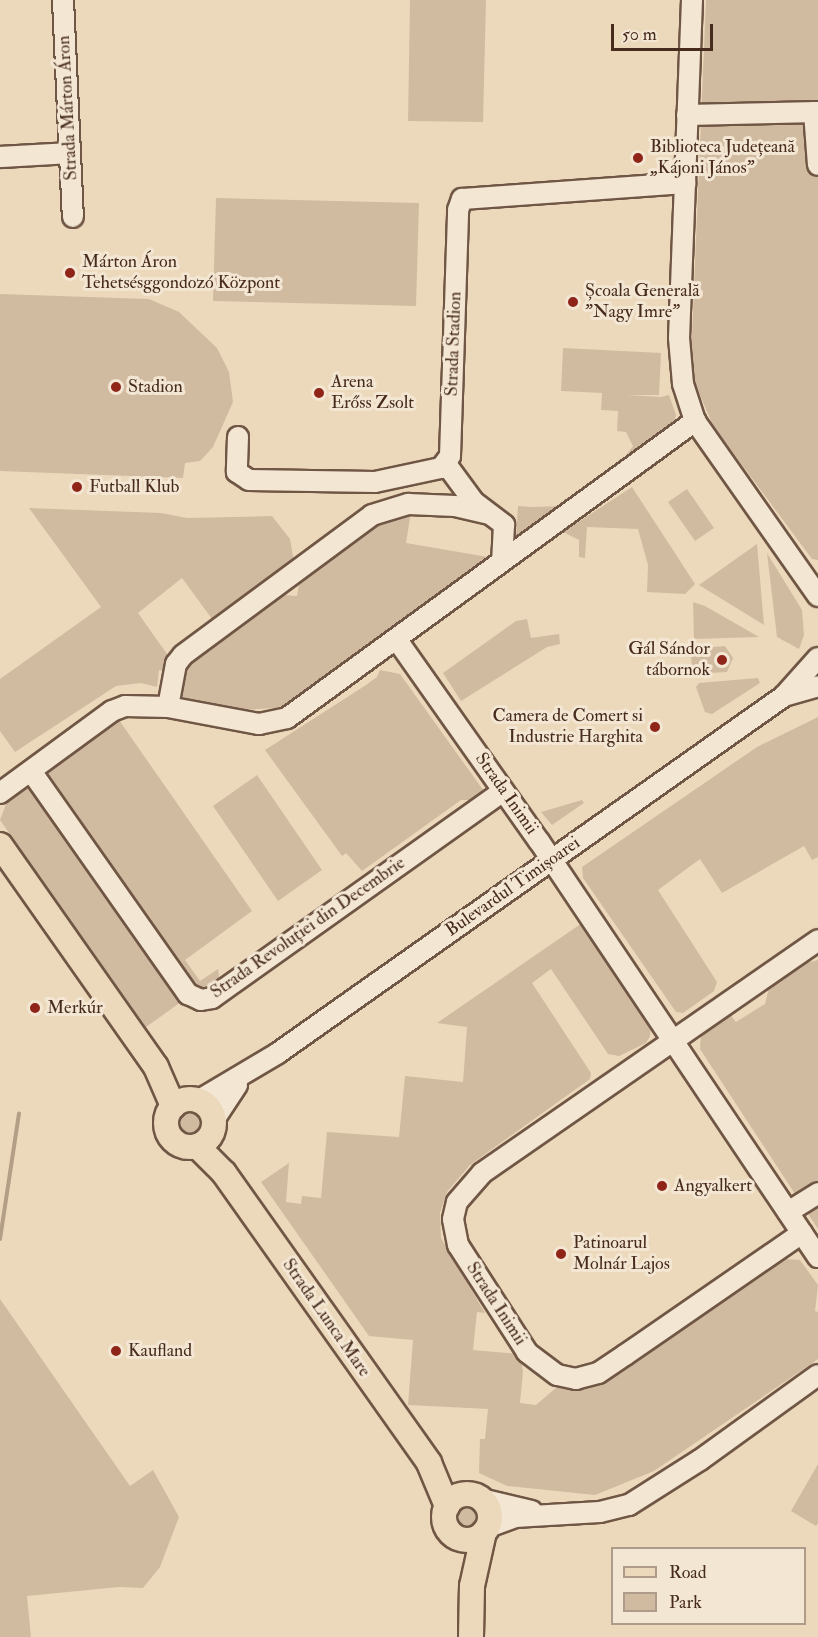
<!DOCTYPE html>
<html>
<head>
<meta charset="utf-8">
<style>
	body { margin:0 }
	#map { position:relative; width:818px; height:1637px; overflow:hidden; background:#ecd9bc; font-family:"IM FELL Double Pica",serif }
	div>[style] { position:absolute }
	.green>* { inset:0; background:#d0bba1 }
	.round { border-radius:50% }
	.stream>* { height:4px; margin:-2px; padding:0 2px; transform-origin:2px; border-radius:2px; background:#b49e86 }
	.roads { filter:drop-shadow(2px 0 #705644) drop-shadow(-2px 0 #705644) drop-shadow(0 2px #705644) drop-shadow(0 -2px #705644) }
	.minor>* { height:20px; margin:-10px; padding:0 10px; transform-origin:10px; border-radius:10px; background:#f3e6d3 }
	.major>* { height:24px; margin:-12px; padding:0 12px; transform-origin:12px; border-radius:12px; background:#ecd9bc }
	.major>.ring { margin:-12px; padding:0; box-sizing:content-box; background:none; border:24px solid #ecd9bc; border-radius:50% }
	.dots>* { width:16px; height:16px; translate:-50% -50%; box-sizing:border-box; border:3px solid #f3e6d3; border-radius:50% }
	span { translate:-50% -50%; white-space:nowrap; text-align:center; line-height:1.15; -webkit-text-stroke:6px #f3e6d3; paint-order:stroke }
	.street-label { font-size:18px; color:#472b1c }
	.poi-label { font-size:18px; color:#472b1c }
	.left { translate:0 -50%; text-align:left }
	.right { translate:-100% -50%; text-align:right }
	.legend { position:absolute; left:611px; top:1547px; width:195px; height:78px; box-sizing:border-box; background:#f3e6d3; border:2px solid #ae9b8a; margin:0; padding:8px 10px; list-style:none; font-size:18px; color:#472b1c }
	.legend li { display:flex; align-items:center; gap:12px; height:30px }
	.legend b { width:30px; border:2px solid #ae9b8a }
	.scale { position:absolute; left:611px; top:24px; width:102px; height:27px; box-sizing:border-box; border:3px solid #472b1c; border-top:0; padding-left:8px; font-size:18px; line-height:21px; white-space:nowrap; color:#472b1c; -webkit-text-stroke:4px #f3e6d3; paint-order:stroke }
</style>
</head>
<body>
<div id="map">
	<div class="green">
		<div style="clip-path:polygon(410px 0,486px 0,483px 122px,408px 121px)"></div>
		<div style="clip-path:polygon(706px 0,818px 0,818px 560px,812px 559px,742px 465px,712px 423px,696px 386px,691px 360px)"></div>
		<div style="clip-path:polygon(216px 198px,419px 203px,416px 306px,213px 301px)"></div>
		<div style="clip-path:polygon(0 294px,149px 299px,179px 312px,217px 348px,229px 372px,233px 402px,213px 447px,200px 461px,185px 463px,183px 478px,0 471px)"></div>
		<div style="clip-path:polygon(563px 348px,661px 353px,659px 395px,627px 395px,661px 397px,669px 395px,676px 415px,673px 425px,631px 456px,627px 454px,633px 446px,626px 432px,617px 431px,618px 411px,601px 410px,602px 393px,561px 391px)"></div>
		<div style="clip-path:polygon(632px 487px,695px 584px,685px 594px,647px 592px,648px 565px,638px 529px,587px 527px,585px 558px,579px 557px,579px 540px,563px 532px)"></div>
		<div style="clip-path:polygon(687px 489px,714px 528px,695px 541px,668px 502px)"></div>
		<div style="clip-path:polygon(518px 506px,532px 507px,563px 506px,516px 538px)"></div>
		<div style="clip-path:polygon(29px 508px,161px 513px,187px 518px,272px 516px,290px 539px,295px 568px,215px 623px,182px 578px,138px 613px,174px 664px,171px 672px,159px 670px,157px 687px,141px 683px,116px 686px,15px 752px,0 731px,0 679px,101px 607px)"></div>
		<div style="clip-path:polygon(411px 512px,406px 543px,488px 557px,363px 655px,360px 651px,335px 668px,338px 673px,300px 699px,276px 708px,243px 710px,184px 698px,179px 688px,184px 666px,272px 594px,297px 596px,301px 574px,372px 524px)"></div>
		<div style="clip-path:polygon(757px 544px,764px 625px,699px 585px)"></div>
		<div style="clip-path:polygon(767px 553px,802px 610px,804px 635px,799px 649px,777px 637px)"></div>
		<div style="clip-path:polygon(693px 602px,705px 606px,759px 637px,694px 639px)"></div>
		<div style="clip-path:polygon(527px 619px,531px 638px,559px 634px,560px 644px,547px 647px,461px 701px,443px 673px,516px 621px)"></div>
		<div style="clip-path:polygon(725px 646px,733px 658px,727px 672px,693px 674px,690px 649px)"></div>
		<div style="clip-path:polygon(380px 670px,400px 674px,486px 794px,477px 800px,461px 800px,362px 871px,346px 853px,342px 856px,265px 750px,366px 685px,377px 677px)"></div>
		<div style="clip-path:polygon(758px 678px,760px 683px,712px 714px,705px 712px,696px 687px,699px 683px)"></div>
		<div style="clip-path:polygon(818px 717px,818px 857px,812px 860px,804px 846px,722px 893px,700px 859px,658px 890px,717px 982px,714px 991px,683px 1013px,676px 1012px,583px 878px,582px 867px,757px 747px)"></div>
		<div style="clip-path:polygon(119px 720px,252px 911px,185px 960px,200px 981px,218px 969px,220px 983px,208px 993px,195px 992px,146px 1027px,0 820px,8px 799px)"></div>
		<div style="clip-path:polygon(257px 775px,322px 870px,278px 901px,213px 806px)"></div>
		<div style="clip-path:polygon(582px 800px,584px 803px,552px 825px,541px 812px)"></div>
		<div style="clip-path:polygon(585px 921px,651px 1026px,650px 1036px,646px 1043px,619px 1056px,608px 1054px,551px 969px,532px 983px,591px 1073px,590px 1079px,470px 1165px,447px 1192px,440px 1213px,441px 1238px,485px 1313px,477px 1312px,473px 1350px,520px 1354px,523px 1372px,520px 1403px,536px 1405px,557px 1387px,614px 1377px,786px 1259px,800px 1260px,818px 1285px,815px 1311px,818px 1312px,818px 1359px,654px 1471px,595px 1495px,507px 1486px,479px 1473px,480px 1439px,485px 1439px,488px 1409px,408px 1405px,413px 1340px,369px 1336px,261px 1182px,289px 1163px,286px 1202px,301px 1204px,302px 1196px,321px 1198px,327px 1132px,399px 1137px,405px 1076px,463px 1082px,467px 1027px,437px 1023px)"></div>
		<div style="clip-path:polygon(818px 960px,818px 1229px,700px 1049px,701px 1032px,729px 1013px,736px 1022px,765px 1004px,769px 988px,802px 964px)"></div>
		<div class="round" style="left:176px;top:1109px;width:28px;height:28px"></div>
		<div style="clip-path:polygon(0 1299px,130px 1486px,153px 1470px,179px 1517px,160px 1567px,143px 1588px,119px 1587px,27px 1596px,31px 1637px,0 1637px)"></div>
		<div style="clip-path:polygon(818px 1464px,818px 1523px,816px 1526px,791px 1511px)"></div>
		<div class="round" style="left:451px;top:1502px;width:30px;height:30px"></div>
	</div>
	<div class="stream">
		<div style="left:0;top:1239px;width:127px;rotate:-81.4deg"></div>
	</div>
	<div class="roads">
		<div class="minor">
			<div style="left:63px;top:0;width:217px;rotate:87.4deg"></div>
			<div style="left:692px;top:0;width:338px;rotate:92.2deg"></div>
			<div style="left:679px;top:338px;width:46px;rotate:85deg"></div>
			<div style="left:683px;top:384px;width:39px;rotate:72deg"></div>
			<div style="left:695px;top:421px;width:214px;rotate:54.9deg"></div>
			<div style="left:814px;top:112px;width:53px;rotate:85.7deg"></div>
			<div style="left:687px;top:115px;width:131px;rotate:-1.3deg"></div>
			<div style="left:0;top:157px;width:70px;rotate:-3.3deg"></div>
			<div style="left:238px;top:437px;width:35px;rotate:92deg"></div>
			<div style="left:237px;top:472px;width:14px;rotate:34deg"></div>
			<div style="left:249px;top:480px;width:126px;rotate:0.9deg"></div>
			<div style="left:375px;top:482px;width:67px;rotate:-12deg"></div>
			<div style="left:441px;top:468px;width:15px;rotate:-53deg"></div>
			<div style="left:450px;top:456px;width:246px;rotate:-88.1deg"></div>
			<div style="left:458px;top:210px;width:12px;rotate:-70deg"></div>
			<div style="left:462px;top:199px;width:224px;rotate:-4.1deg"></div>
			<div style="left:446px;top:464px;width:47px;rotate:53.6deg"></div>
			<div style="left:474px;top:502px;width:38px;rotate:37deg"></div>
			<div style="left:504px;top:525px;width:35px;rotate:93deg"></div>
			<div style="left:397px;top:640px;width:246px;rotate:54.8deg"></div>
			<div style="left:539px;top:841px;width:501px;rotate:56.15deg"></div>
			<div style="left:784px;top:696px;width:35px;rotate:-16deg"></div>
			<div style="left:168px;top:707px;width:44px;rotate:-79.5deg"></div>
			<div style="left:176px;top:664px;width:11px;rotate:-52deg"></div>
			<div style="left:183px;top:655px;width:235px;rotate:-36.5deg"></div>
			<div style="left:372px;top:515px;width:38px;rotate:-17deg"></div>
			<div style="left:408px;top:504px;width:47px;rotate:2.4deg"></div>
			<div style="left:455px;top:506px;width:32px;rotate:13deg"></div>
			<div style="left:31px;top:771px;width:273px;rotate:54.9deg"></div>
			<div style="left:188px;top:994px;width:14px;rotate:25deg"></div>
			<div style="left:201px;top:1000px;width:11px;rotate:-10deg"></div>
			<div style="left:212px;top:998px;width:357px;rotate:-35.4deg"></div>
			<div style="left:0;top:793px;width:139px;rotate:-36.2deg"></div>
			<div style="left:112px;top:711px;width:14px;rotate:-21deg"></div>
			<div style="left:125px;top:706px;width:43px;rotate:1.3deg"></div>
			<div style="left:168px;top:707px;width:93px;rotate:10.6deg"></div>
			<div style="left:259px;top:724px;width:29px;rotate:-12deg"></div>
			<div style="left:287px;top:718px;width:505px;rotate:-36.05deg"></div>
			<div style="left:199px;top:1100px;width:92px;rotate:-30.7deg"></div>
			<div style="left:278px;top:1053px;width:619px;rotate:-35.2deg"></div>
			<div style="left:784px;top:696px;width:51px;rotate:-48.2deg"></div>
			<div style="left:214px;top:1120px;width:42px;rotate:-56.7deg"></div>
			<div style="left:788px;top:1212px;width:36px;rotate:-32deg"></div>
			<div style="left:802px;top:1233px;width:215px;rotate:145.4deg"></div>
			<div style="left:625px;top:1355px;width:32px;rotate:146deg"></div>
			<div style="left:598px;top:1373px;width:23px;rotate:165deg"></div>
			<div style="left:576px;top:1379px;width:19px;rotate:-168deg"></div>
			<div style="left:557px;top:1375px;width:38px;rotate:-143deg"></div>
			<div style="left:527px;top:1352px;width:127px;rotate:-122.8deg"></div>
			<div style="left:458px;top:1245px;width:26px;rotate:-101deg"></div>
			<div style="left:453px;top:1219px;width:17px;rotate:-77deg"></div>
			<div style="left:457px;top:1202px;width:38px;rotate:-49deg"></div>
			<div style="left:482px;top:1173px;width:409px;rotate:-34.7deg"></div>
			<div style="left:481px;top:1499px;width:52px;rotate:13.2deg"></div>
			<div style="left:488px;top:1527px;width:29px;rotate:-20deg"></div>
			<div style="left:515px;top:1517px;width:85px;rotate:-3.4deg"></div>
			<div style="left:600px;top:1512px;width:30px;rotate:-14deg"></div>
			<div style="left:629px;top:1505px;width:84px;rotate:-32.4deg"></div>
			<div style="left:700px;top:1460px;width:145px;rotate:-35.8deg"></div>
		</div>
		<div class="major">
			<div style="left:0;top:845px;width:271px;rotate:54.9deg"></div>
			<div style="left:156px;top:1067px;width:43px;rotate:66.4deg"></div>
			<div class="ring" style="left:166px;top:1099px;width:24px;height:24px"></div>
			<div style="left:197px;top:1146px;width:38px;rotate:45deg"></div>
			<div style="left:224px;top:1173px;width:355px;rotate:54.7deg"></div>
			<div style="left:429px;top:1463px;width:47px;rotate:67.3deg"></div>
			<div class="ring" style="left:444px;top:1494px;width:22px;height:22px"></div>
			<div style="left:471px;top:1637px;width:51px;rotate:-88.9deg"></div>
			<div style="left:472px;top:1586px;width:55px;rotate:-77.5deg"></div>
		</div>
	</div>
	<div class="dots">
		<div style="left:638px;top:158px;background:#8f2418"></div>
		<div style="left:70px;top:273px;background:#8f2418"></div>
		<div style="left:573px;top:302px;background:#8f2418"></div>
		<div style="left:116px;top:387px;background:#8f2418"></div>
		<div style="left:319px;top:393px;background:#8f2418"></div>
		<div style="left:77px;top:487px;background:#8f2418"></div>
		<div style="left:722px;top:660px;background:#8f2418"></div>
		<div style="left:655px;top:727px;background:#8f2418"></div>
		<div style="left:35px;top:1008px;background:#8f2418"></div>
		<div style="left:662px;top:1186px;background:#8f2418"></div>
		<div style="left:561px;top:1254px;background:#8f2418"></div>
		<div style="left:116px;top:1351px;background:#8f2418"></div>
	</div>
	<div class="street-label">
		<span style="left:68px;top:108px;rotate:-93deg">Strada Márton Áron</span>
		<span style="left:454px;top:344px;rotate:-88deg">Strada Stadion</span>
		<span style="left:506px;top:794px;rotate:55deg">Strada Inimii</span>
		<span style="left:513px;top:887px;rotate:-35deg">Bulevardul Timișoarei</span>
		<span style="left:308px;top:928px;rotate:-35deg">Strada Revoluției din Decembrie</span>
		<span style="left:496px;top:1304px;rotate:57deg">Strada Inimii</span>
		<span style="left:326px;top:1318px;rotate:55deg">Strada Lunca Mare</span>
	</div>
	<div class="poi-label">
		<span class="left" style="left:650px;top:158px">Biblioteca Județeană<br>„Kájoni János”</span>
		<span class="left" style="left:82px;top:273px">Márton Áron<br>Tehetsésggondozó Központ</span>
		<span class="left" style="left:585px;top:302px">Școala Generală<br>"Nagy Imre"</span>
		<span class="left" style="left:331px;top:393px">Arena<br>Erőss Zsolt</span>
		<span class="left" style="left:128px;top:387px">Stadion</span>
		<span class="left" style="left:89px;top:487px">Futball Klub</span>
		<span class="right" style="left:710px;top:660px">Gál Sándor<br>tábornok</span>
		<span class="right" style="left:643px;top:727px">Camera de Comert si<br>Industrie Harghita</span>
		<span class="left" style="left:47px;top:1008px">Merkúr</span>
		<span class="left" style="left:674px;top:1186px">Angyalkert</span>
		<span class="left" style="left:573px;top:1254px">Patinoarul<br>Molnár Lajos</span>
		<span class="left" style="left:128px;top:1351px">Kaufland</span>
	</div>
	<ul class="legend">
	<li><b style="height:8px;background:#ecd9bc"></b>Road</li>
	<li><b style="height:16px;background:#d0bba1"></b>Park</li>
	</ul>
	<div class="scale">50 m</div>
</div>
</body>
</html>
